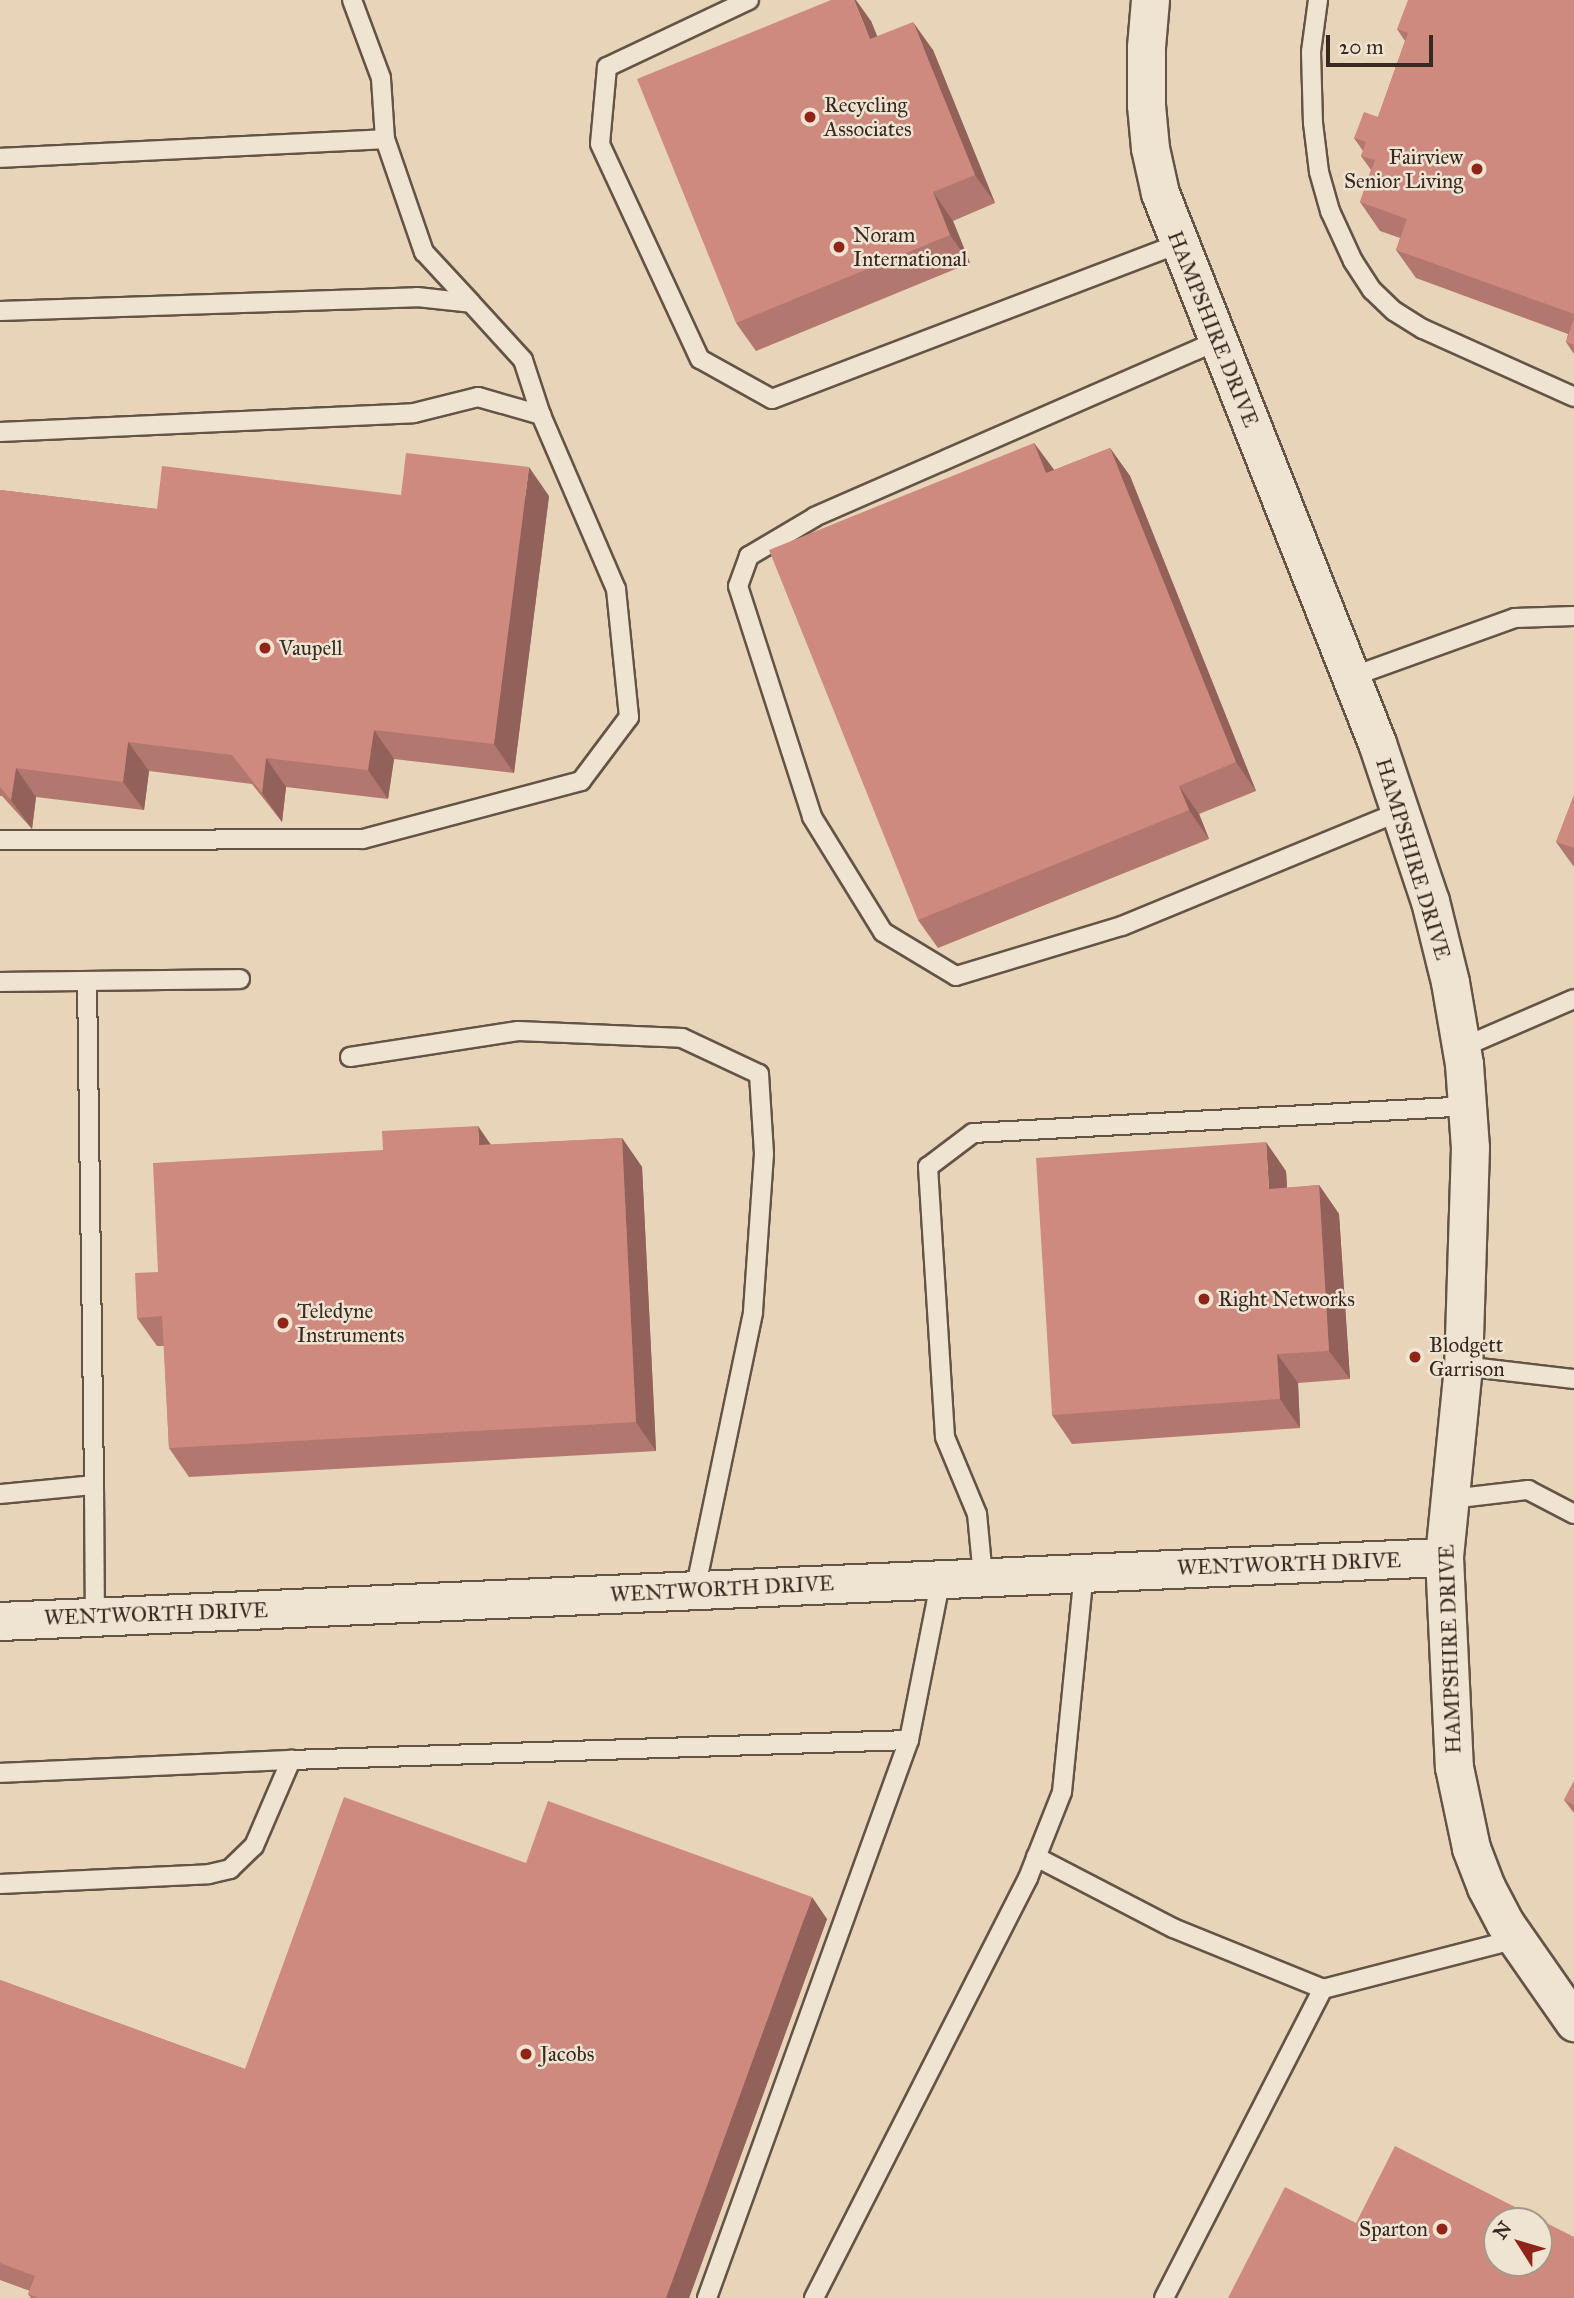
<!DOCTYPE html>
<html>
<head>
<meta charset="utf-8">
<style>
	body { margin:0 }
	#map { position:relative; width:1574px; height:2298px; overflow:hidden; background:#e7d4b9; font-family:"IM FELL Great Primer",serif }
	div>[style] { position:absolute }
	.roads { filter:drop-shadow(2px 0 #645446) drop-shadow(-2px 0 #645446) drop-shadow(0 2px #645446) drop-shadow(0 -2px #645446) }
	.service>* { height:18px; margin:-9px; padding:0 9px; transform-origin:9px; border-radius:9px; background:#efe3d2 }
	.minor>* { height:37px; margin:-18.5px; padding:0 18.5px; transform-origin:18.5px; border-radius:18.5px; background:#efe3d2 }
	.wall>* { inset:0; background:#b2776e }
	.shaded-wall>* { inset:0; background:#91615a }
	.building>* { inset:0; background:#cf8a80 }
	.dots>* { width:19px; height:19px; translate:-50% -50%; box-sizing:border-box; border:4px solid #efe3d2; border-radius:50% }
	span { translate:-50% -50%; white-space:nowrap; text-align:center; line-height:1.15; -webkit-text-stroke:5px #efe3d2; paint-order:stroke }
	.poi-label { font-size:21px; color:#382920 }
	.left { translate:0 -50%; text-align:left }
	.right { translate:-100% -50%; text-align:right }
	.street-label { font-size:21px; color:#382920 }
	.north { position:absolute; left:1483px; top:2207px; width:70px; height:70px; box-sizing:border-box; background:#efe3d2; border:2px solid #a6998b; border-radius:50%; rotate:307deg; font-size:19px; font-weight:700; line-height:28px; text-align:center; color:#382920 }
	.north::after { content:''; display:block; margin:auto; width:24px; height:32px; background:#8f2418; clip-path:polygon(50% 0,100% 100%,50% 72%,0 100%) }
	.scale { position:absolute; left:1326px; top:35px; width:107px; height:32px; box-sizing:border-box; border:4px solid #382920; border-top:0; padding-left:9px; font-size:21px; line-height:24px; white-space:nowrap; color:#382920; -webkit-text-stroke:5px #efe3d2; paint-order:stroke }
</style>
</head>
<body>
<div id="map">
	<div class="roads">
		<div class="service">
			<div style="left:749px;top:0;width:157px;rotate:154.7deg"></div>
			<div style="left:607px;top:67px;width:77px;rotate:95.2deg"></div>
			<div style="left:600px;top:144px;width:237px;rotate:65.1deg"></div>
			<div style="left:700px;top:359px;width:82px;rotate:29.1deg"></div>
			<div style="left:772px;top:399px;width:435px;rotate:-20.9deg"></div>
			<div style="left:1318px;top:0;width:52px;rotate:97.7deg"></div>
			<div style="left:1311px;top:52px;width:71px;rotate:88.4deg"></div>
			<div style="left:1313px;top:123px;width:49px;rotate:83deg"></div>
			<div style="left:1319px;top:172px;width:41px;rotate:74.2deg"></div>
			<div style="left:1330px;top:211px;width:55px;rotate:65.3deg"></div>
			<div style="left:1353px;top:261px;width:35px;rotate:57deg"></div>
			<div style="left:1372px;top:290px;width:30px;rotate:44deg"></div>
			<div style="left:1394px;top:311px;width:34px;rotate:32deg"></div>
			<div style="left:1423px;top:329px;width:166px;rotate:24.2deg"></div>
			<div style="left:385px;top:139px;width:120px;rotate:71deg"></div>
			<div style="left:424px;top:252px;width:69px;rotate:47.3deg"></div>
			<div style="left:0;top:158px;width:385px;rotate:-2.8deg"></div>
			<div style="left:385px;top:139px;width:61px;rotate:-93.8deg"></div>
			<div style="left:381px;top:78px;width:83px;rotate:-110.4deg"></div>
			<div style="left:0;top:311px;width:417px;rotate:-1.9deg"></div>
			<div style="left:417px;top:297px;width:54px;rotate:6.3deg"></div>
			<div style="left:471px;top:303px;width:77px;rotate:47.6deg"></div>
			<div style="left:523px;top:360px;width:58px;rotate:71.9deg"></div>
			<div style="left:1217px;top:341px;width:439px;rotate:156.4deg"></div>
			<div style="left:815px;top:517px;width:77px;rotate:149.4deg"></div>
			<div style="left:749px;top:556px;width:32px;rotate:110deg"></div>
			<div style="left:738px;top:586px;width:243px;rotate:72.2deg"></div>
			<div style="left:812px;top:817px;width:135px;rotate:58.3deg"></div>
			<div style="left:883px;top:932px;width:85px;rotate:31.1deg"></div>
			<div style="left:956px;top:976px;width:173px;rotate:-16.8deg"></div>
			<div style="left:1122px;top:926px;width:302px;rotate:-22.4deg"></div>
			<div style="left:0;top:432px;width:414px;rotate:-2.6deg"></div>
			<div style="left:414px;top:413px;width:66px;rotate:-14deg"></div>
			<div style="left:478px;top:397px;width:66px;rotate:15.9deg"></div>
			<div style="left:541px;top:415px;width:189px;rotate:66.7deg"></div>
			<div style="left:616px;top:589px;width:129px;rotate:84.2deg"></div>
			<div style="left:629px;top:717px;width:80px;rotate:126.9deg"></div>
			<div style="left:581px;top:781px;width:226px;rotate:165.1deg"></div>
			<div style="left:363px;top:839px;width:363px;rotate:179.8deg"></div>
			<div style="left:1351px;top:677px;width:174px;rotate:-19.8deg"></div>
			<div style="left:1515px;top:618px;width:59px;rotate:-1.9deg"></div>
			<div style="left:87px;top:981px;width:504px;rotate:89.2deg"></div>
			<div style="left:0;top:982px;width:240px;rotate:-0.7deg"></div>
			<div style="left:1461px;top:1048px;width:123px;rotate:-23.4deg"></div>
			<div style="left:350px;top:1057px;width:170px;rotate:-8.8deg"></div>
			<div style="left:518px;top:1031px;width:164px;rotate:2.4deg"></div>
			<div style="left:682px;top:1038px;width:85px;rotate:25.1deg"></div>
			<div style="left:759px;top:1074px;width:80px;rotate:86.4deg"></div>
			<div style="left:764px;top:1154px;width:159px;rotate:94deg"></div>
			<div style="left:753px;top:1313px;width:284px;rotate:101.8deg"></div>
			<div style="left:1463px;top:1366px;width:112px;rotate:6.7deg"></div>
			<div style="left:0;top:1494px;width:94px;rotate:-5.5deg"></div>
			<div style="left:94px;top:1485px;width:131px;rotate:89.6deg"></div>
			<div style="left:1451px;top:1499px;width:78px;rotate:-6.7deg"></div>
			<div style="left:1528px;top:1490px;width:52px;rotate:27.6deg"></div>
			<div style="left:983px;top:1577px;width:63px;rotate:-95.4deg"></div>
			<div style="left:977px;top:1514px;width:83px;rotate:-112.6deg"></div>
			<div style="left:945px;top:1437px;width:271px;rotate:-93.6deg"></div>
			<div style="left:928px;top:1167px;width:56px;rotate:-37.1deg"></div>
			<div style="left:973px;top:1133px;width:495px;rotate:-3.1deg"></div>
			<div style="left:0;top:1773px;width:291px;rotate:-2.6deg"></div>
			<div style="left:291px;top:1760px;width:618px;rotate:-1.85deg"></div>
			<div style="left:1036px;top:1857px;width:154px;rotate:27.4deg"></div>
			<div style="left:1173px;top:1928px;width:162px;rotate:22.1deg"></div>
			<div style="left:0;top:1884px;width:209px;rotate:-2.7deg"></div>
			<div style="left:209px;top:1874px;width:22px;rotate:-13deg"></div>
			<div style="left:230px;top:1869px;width:33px;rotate:-44deg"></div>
			<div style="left:254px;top:1846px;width:94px;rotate:-66.7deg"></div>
			<div style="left:707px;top:2298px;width:593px;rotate:-70.1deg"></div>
			<div style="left:909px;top:1740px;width:164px;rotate:-78.8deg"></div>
			<div style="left:814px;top:2298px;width:471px;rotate:-63deg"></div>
			<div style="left:1028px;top:1878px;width:92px;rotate:-68.4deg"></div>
			<div style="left:1062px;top:1792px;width:220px;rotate:-84.3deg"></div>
			<div style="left:1164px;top:2298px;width:348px;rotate:-62.8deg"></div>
			<div style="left:1323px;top:1989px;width:199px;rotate:-14.5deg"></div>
		</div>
		<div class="minor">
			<div style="left:1150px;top:0;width:47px;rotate:94.9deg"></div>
			<div style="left:1146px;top:47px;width:58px;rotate:90deg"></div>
			<div style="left:1146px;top:105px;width:43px;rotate:84.7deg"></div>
			<div style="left:1150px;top:148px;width:46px;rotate:77.5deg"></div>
			<div style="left:1160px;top:193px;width:591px;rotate:68.47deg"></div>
			<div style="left:1377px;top:743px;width:167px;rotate:71.5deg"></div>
			<div style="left:1430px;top:901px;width:83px;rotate:76.1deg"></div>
			<div style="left:1450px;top:982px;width:83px;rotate:80.3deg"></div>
			<div style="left:1464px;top:1064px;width:83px;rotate:85.9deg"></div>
			<div style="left:1470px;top:1147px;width:219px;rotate:91.8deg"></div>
			<div style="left:1463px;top:1366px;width:192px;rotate:95.7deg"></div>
			<div style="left:1444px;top:1557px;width:210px;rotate:87.3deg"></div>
			<div style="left:1454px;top:1767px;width:83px;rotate:78.1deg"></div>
			<div style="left:1471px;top:1848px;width:42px;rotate:69deg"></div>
			<div style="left:1486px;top:1887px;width:41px;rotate:62.2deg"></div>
			<div style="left:1505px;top:1923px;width:121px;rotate:55.1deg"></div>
			<div style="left:0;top:1621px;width:1445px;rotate:-2.54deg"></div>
		</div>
	</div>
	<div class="wall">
		<div style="clip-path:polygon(1574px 0,1574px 354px,1566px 342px,1568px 334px,1416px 278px,1396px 250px,1400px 238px,1380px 231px,1360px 202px,1371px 170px,1361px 156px,1363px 151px,1354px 138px,1378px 117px,1405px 41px,1397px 29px)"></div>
		<div style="clip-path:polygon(871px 21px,877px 36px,933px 50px,995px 203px,953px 221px,970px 263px,756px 351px,736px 323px)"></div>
		<div style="clip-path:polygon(1034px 443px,1054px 470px,1110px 448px,1130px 476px,1256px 791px,1199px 814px,1209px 839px,938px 948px,918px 920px)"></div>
		<div style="clip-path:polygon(0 490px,157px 509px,401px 495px,549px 496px,514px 773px,394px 759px,388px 799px,286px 787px,282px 822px,252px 784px,149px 771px,144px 810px,36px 797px,32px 829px,2px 796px,0 796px)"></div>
		<div style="clip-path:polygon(1574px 795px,1574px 867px,1556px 842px)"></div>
		<div style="clip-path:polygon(622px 1138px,642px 1167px,656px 1451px,189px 1477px,169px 1448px,164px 1346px,157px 1346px,137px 1318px,158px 1272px,491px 1145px)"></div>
		<div style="clip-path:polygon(1286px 1171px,1287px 1188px,1319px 1185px,1339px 1214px,1350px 1379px,1298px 1383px,1300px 1428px,1072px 1444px,1052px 1415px)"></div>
		<div style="clip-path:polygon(1574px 1781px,1574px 1813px,1564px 1800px)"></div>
		<div style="clip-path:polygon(526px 1863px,827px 1919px,689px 2298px,31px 2298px,28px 2294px,30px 2291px,0 2280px,0 1980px,245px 2069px)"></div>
	</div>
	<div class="shaded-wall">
		<div style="clip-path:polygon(854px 0,856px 0,871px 21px,890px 68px,870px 39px)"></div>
		<div style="clip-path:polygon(913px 22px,933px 50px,995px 203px,975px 175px)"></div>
		<div style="clip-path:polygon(933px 192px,953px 221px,970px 263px,950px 235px)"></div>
		<div style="clip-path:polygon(1034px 443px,1055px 471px,1046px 473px)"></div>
		<div style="clip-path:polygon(1110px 448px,1130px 476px,1256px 791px,1236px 762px)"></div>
		<div style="clip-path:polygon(529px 467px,549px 496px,514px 773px,494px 744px)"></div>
		<div style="clip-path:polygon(374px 730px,394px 759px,388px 799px,368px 770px)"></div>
		<div style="clip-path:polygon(128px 742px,149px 771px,144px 810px,123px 782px)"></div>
		<div style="clip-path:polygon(266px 758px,286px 787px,282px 822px,262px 793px)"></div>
		<div style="clip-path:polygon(16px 768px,36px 797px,32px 829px,11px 800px)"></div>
		<div style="clip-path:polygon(1179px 786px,1199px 814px,1209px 839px,1189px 810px)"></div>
		<div style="clip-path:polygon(478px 1126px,498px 1155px,479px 1145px)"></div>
		<div style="clip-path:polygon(622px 1138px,642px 1167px,656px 1451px,636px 1422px)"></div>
		<div style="clip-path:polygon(1266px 1142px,1286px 1171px,1289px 1218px,1269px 1189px)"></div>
		<div style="clip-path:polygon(1319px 1185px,1339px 1214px,1350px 1379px,1329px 1351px)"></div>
		<div style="clip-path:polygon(1277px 1354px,1298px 1383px,1300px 1428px,1280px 1399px)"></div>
		<div style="clip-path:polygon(812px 1897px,827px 1919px,689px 2298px,666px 2298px)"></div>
	</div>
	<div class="building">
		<div style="clip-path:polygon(831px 0,854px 0,870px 39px,913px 22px,975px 175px,933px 192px,950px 235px,736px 323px,637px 79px)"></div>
		<div style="clip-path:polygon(1408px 0,1574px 0,1574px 314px,1396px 250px,1407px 219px,1360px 202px,1375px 160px,1361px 156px,1366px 142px,1354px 138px,1364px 112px,1378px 117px,1408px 33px,1397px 29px)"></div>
		<div style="clip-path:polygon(1574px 318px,1574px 345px,1566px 342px)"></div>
		<div style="clip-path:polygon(1034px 443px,1046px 473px,1110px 448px,1236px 762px,1179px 786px,1189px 810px,918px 920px,769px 550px)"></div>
		<div style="clip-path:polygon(406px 453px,529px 467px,494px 744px,374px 730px,368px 770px,266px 758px,262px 793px,232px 755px,128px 742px,123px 782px,16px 768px,11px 800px,0 787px,0 490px,157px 509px,162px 466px,401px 495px)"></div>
		<div style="clip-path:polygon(1574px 795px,1574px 848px,1556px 842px)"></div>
		<div style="clip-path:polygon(478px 1126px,479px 1145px,622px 1138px,636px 1422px,169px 1448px,162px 1316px,137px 1318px,135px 1273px,158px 1272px,153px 1163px,383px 1150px,382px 1131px)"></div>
		<div style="clip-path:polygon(1266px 1142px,1269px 1189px,1319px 1185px,1329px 1351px,1277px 1354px,1280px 1399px,1052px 1415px,1036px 1158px)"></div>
		<div style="clip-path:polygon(1574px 1781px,1574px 1805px,1564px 1800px)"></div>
		<div style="clip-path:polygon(344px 1797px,526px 1863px,548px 1801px,812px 1897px,666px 2298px,39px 2298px,28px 2294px,35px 2276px,0 2263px,0 1980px,245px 2069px)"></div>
		<div style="clip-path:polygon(evenodd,1395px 2146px,1574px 2237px,1574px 2298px,1228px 2298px,1285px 2187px,1356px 2223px,1395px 2146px,1497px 2221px,1539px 2221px,1539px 2263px,1497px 2263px,1497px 2221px)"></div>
	</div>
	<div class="dots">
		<div style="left:810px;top:117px;background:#8f2418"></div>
		<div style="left:1477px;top:169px;background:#8f2418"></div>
		<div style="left:839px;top:247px;background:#8f2418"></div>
		<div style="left:265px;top:648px;background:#8f2418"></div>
		<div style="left:1204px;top:1299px;background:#8f2418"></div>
		<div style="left:283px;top:1323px;background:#8f2418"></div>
		<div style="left:1415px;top:1357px;background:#8f2418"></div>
		<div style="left:526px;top:2054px;background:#8f2418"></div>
		<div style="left:1442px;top:2229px;background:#8f2418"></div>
	</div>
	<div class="poi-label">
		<span class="left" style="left:824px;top:117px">Recycling<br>Associates</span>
		<span class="right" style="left:1463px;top:169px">Fairview<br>Senior Living</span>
		<span class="left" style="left:853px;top:247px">Noram<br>International</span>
		<span class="left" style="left:279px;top:648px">Vaupell</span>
		<span class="left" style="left:1218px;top:1299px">Right Networks</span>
		<span class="left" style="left:297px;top:1323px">Teledyne<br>Instruments</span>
		<span class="left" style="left:1429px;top:1357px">Blodgett<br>Garrison</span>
		<span class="left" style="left:540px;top:2054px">Jacobs</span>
		<span class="right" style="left:1428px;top:2229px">Sparton</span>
	</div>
	<div class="street-label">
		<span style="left:1213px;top:329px;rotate:68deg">HAMPSHIRE DRIVE</span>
		<span style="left:1413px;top:859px;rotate:73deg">HAMPSHIRE DRIVE</span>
		<span style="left:1289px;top:1564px;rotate:-2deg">WENTWORTH DRIVE</span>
		<span style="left:722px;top:1589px;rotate:-3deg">WENTWORTH DRIVE</span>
		<span style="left:156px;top:1614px;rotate:-2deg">WENTWORTH DRIVE</span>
		<span style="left:1450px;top:1649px;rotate:-92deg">HAMPSHIRE DRIVE</span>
	</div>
	<div class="north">N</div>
	<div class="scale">20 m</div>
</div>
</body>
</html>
